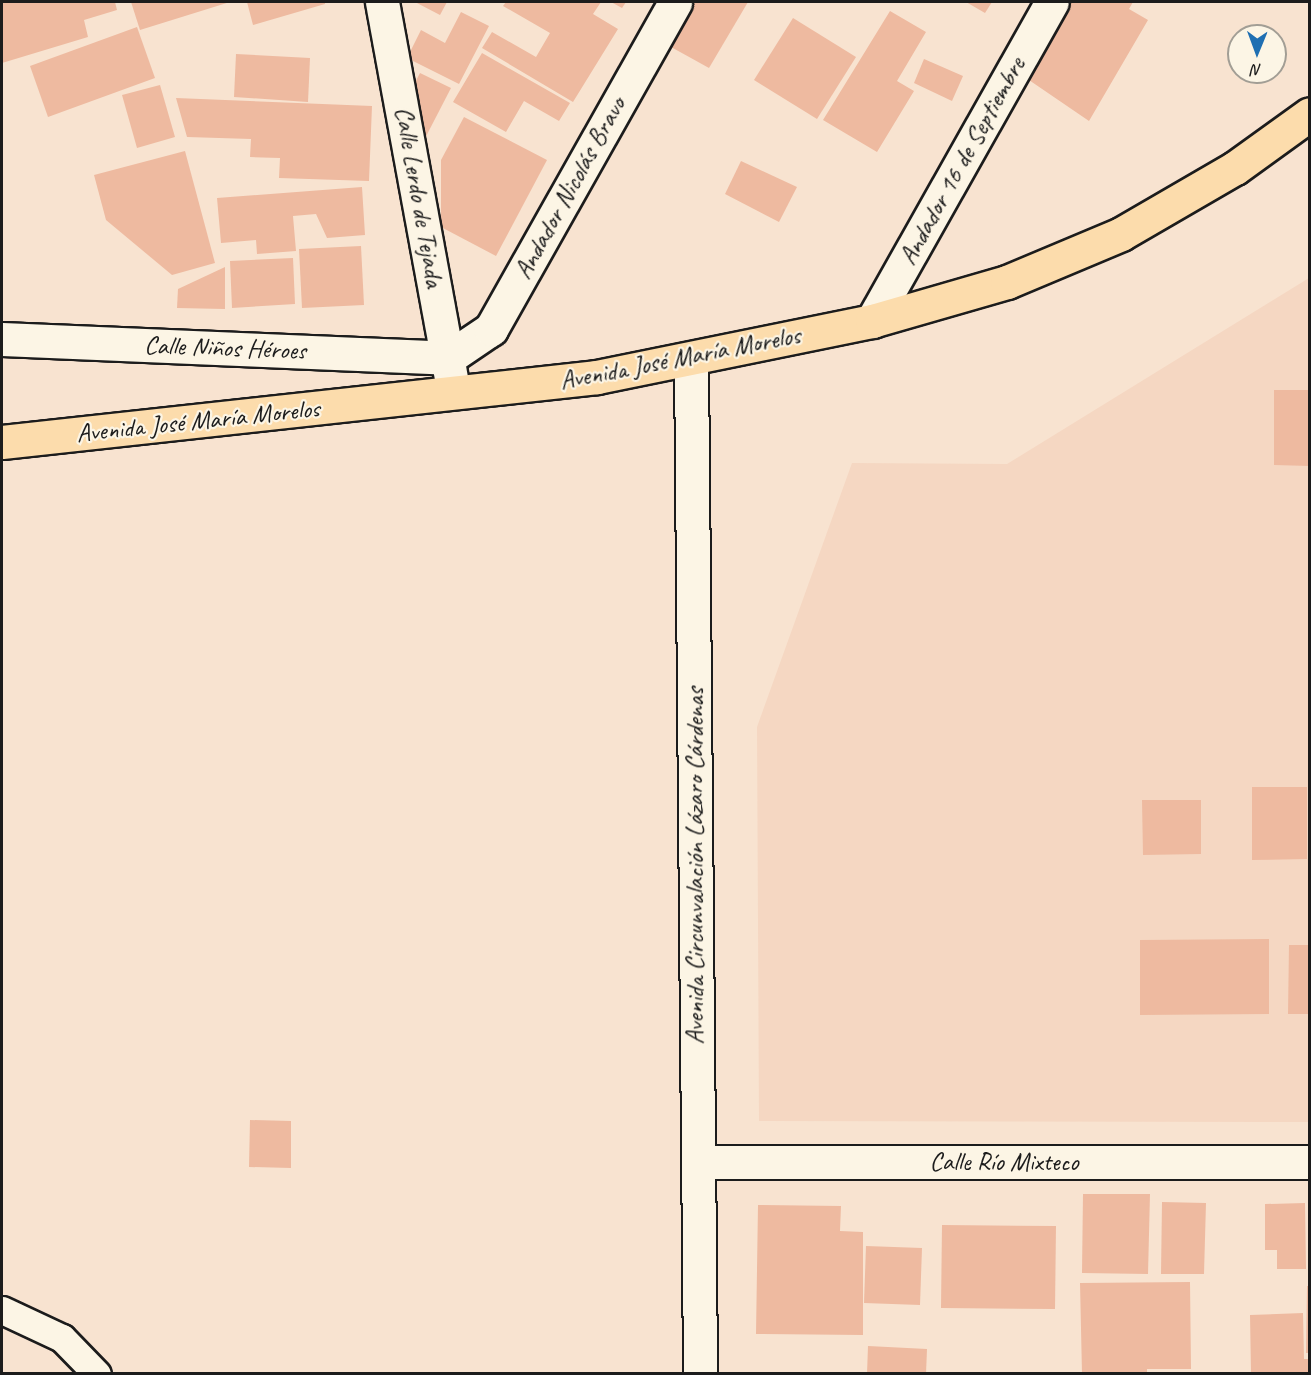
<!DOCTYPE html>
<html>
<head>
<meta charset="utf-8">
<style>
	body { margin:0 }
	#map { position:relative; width:1311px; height:1375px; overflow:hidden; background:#f8e3d0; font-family:Caveat,sans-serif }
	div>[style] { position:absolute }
	.built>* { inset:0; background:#f5d7c2 }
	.building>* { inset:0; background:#eebaa0 }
	.roads { filter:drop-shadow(2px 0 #1c1c1c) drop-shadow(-2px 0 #1c1c1c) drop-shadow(0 2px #1c1c1c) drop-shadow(0 -2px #1c1c1c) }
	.lane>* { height:27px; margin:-13.5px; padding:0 13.5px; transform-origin:13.5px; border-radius:13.5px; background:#fcf5e5 }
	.street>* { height:33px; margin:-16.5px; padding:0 16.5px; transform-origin:16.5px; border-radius:16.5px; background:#fcf5e5 }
	.secondary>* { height:33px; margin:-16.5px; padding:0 16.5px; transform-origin:16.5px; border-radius:16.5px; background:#fcf5e5 }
	.primary>* { height:33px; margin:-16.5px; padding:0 16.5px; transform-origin:16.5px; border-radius:16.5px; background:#fcdcac }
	span { translate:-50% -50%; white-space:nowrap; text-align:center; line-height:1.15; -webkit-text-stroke:4.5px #fcf5e5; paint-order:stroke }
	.street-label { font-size:26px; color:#1c1c1c }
	.frame { position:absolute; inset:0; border:3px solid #1c1c1c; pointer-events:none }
	.north { position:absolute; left:1227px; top:24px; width:60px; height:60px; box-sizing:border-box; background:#fcf5e5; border:2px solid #a29e95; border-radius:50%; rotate:181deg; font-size:16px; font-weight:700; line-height:24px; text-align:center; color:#1c1c1c }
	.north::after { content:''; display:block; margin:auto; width:21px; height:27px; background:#1f6fb2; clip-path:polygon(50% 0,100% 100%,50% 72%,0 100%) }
</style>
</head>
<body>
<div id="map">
	<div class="built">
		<div style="clip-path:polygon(1309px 278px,1309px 1122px,759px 1121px,757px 727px,852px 463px,1007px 464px)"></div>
	</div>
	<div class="building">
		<div style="clip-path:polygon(2px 2px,115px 2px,117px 10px,84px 20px,88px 37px,2px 63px)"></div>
		<div style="clip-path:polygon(131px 2px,230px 2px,140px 30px)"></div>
		<div style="clip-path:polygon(247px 2px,325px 2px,325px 4px,253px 25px)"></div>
		<div style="clip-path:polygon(415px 2px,447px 2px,440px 15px)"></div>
		<div style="clip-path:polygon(506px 2px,601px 2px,593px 14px,618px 29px,573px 102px,482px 48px,492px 32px,536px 57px,550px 33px,503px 6px)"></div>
		<div style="clip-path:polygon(611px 2px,626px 2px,622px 8px)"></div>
		<div style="clip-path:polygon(684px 2px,748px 2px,709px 68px,662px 42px)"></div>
		<div style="clip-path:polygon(966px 2px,992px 2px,985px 13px)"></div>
		<div style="clip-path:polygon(1070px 2px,1133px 2px,1129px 9px,1148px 20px,1089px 121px,1026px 78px)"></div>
		<div style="clip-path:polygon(890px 11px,926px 32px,897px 81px,914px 91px,877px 152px,823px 120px)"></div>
		<div style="clip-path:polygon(461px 12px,489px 26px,459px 84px,407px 58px,421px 30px,445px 43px)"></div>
		<div style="clip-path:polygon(793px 18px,856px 57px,817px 119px,754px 80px)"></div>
		<div style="clip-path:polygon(137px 27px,155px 78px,48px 117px,30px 66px)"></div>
		<div style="clip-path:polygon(482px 53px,570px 103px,559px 121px,524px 101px,506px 132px,453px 102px)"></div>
		<div style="clip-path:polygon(236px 54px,310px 58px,308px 102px,234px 97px)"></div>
		<div style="clip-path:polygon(924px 59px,963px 76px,952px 101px,914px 83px)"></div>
		<div style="clip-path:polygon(420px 73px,451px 88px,420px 148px,408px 96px)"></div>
		<div style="clip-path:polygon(160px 85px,175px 137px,137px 148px,122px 95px)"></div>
		<div style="clip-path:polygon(176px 98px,372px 106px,369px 181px,279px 178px,280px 158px,250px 157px,251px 139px,187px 137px)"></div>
		<div style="clip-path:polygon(464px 117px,547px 160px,496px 256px,441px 227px,441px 160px)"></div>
		<div style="clip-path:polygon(185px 151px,215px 263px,172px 275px,106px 220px,94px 175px)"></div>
		<div style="clip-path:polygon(741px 161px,797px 187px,779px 222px,725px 194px)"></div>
		<div style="clip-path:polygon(362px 187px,365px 235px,327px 238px,316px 214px,293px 216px,296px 251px,257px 254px,256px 240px,221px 243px,217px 198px)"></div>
		<div style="clip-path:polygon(361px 246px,364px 305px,302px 308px,299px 249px)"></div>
		<div style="clip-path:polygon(293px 258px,295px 304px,232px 308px,230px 261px)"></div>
		<div style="clip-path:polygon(225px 267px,225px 309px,177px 308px,178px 289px)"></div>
		<div style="clip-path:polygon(1274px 390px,1310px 390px,1310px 466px,1274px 465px)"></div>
		<div style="clip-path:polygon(1252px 787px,1307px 787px,1307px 859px,1252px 860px)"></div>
		<div style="clip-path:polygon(1142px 800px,1201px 800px,1201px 854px,1143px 855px)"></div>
		<div style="clip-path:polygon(1269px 939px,1269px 1014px,1140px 1015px,1140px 940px)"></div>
		<div style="clip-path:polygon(1289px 945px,1310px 945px,1310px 1014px,1288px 1014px)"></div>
		<div style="clip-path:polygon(250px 1120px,291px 1121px,291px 1168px,249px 1167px)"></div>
		<div style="clip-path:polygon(1083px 1194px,1150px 1194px,1148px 1274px,1082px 1273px)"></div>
		<div style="clip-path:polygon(1162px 1202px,1206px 1203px,1204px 1274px,1161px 1274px)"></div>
		<div style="clip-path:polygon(1305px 1203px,1306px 1269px,1277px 1269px,1277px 1250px,1265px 1250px,1265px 1204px)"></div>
		<div style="clip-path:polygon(758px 1205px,841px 1206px,840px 1231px,863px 1232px,863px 1335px,756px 1334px)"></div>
		<div style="clip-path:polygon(942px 1225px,1056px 1226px,1055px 1309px,941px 1308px)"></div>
		<div style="clip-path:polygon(866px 1246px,922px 1248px,920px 1305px,864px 1303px)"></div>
		<div style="clip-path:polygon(1190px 1282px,1191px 1369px,1147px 1369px,1147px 1374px,1082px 1374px,1080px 1283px)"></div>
		<div style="clip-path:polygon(1307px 1286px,1310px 1286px,1310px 1353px,1306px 1353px)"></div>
		<div style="clip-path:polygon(1303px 1313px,1304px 1359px,1310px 1359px,1310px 1374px,1251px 1374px,1250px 1315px)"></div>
		<div style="clip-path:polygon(868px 1346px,927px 1349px,926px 1374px,867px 1374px)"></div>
	</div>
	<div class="roads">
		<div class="lane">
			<div style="left:2px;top:1310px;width:66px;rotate:25deg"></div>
			<div style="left:62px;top:1338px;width:50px;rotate:45.8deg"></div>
		</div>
		<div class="street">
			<div style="left:382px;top:2px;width:381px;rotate:79.6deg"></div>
			<div style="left:872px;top:321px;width:366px;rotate:-60.6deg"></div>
			<div style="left:2px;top:339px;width:446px;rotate:2.4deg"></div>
			<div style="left:448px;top:358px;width:52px;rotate:-34deg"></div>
			<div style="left:491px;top:329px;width:375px;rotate:-60.6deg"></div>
			<div style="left:698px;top:1162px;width:612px"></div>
		</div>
		<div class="secondary">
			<div style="left:691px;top:359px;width:1015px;rotate:89.49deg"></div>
		</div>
		<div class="primary">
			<div style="left:2px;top:442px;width:599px;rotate:-6.23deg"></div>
			<div style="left:597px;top:377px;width:281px;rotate:-11.5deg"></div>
			<div style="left:872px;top:321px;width:141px;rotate:-16.1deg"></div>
			<div style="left:1007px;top:282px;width:124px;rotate:-22.8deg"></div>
			<div style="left:1121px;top:234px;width:132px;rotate:-30.1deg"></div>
			<div style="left:1235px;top:168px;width:92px;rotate:-35.8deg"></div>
		</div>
	</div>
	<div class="street-label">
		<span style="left:962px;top:161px;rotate:-61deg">Andador 16 de Septiembre</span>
		<span style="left:570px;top:188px;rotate:-61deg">Andador Nicolás Bravo</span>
		<span style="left:419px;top:197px;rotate:80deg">Calle Lerdo de Tejada</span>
		<span style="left:225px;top:348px;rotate:2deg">Calle Niños Héroes</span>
		<span style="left:680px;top:358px;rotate:-11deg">Avenida José María Morelos</span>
		<span style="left:198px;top:421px;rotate:-6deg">Avenida José María Morelos</span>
		<span style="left:695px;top:866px;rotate:-90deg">Avenida Circunvalación Lázaro Cárdenas</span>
		<span style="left:1004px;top:1162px">Calle Río Mixteco</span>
	</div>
	<div class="frame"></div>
	<div class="north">N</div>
</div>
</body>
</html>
